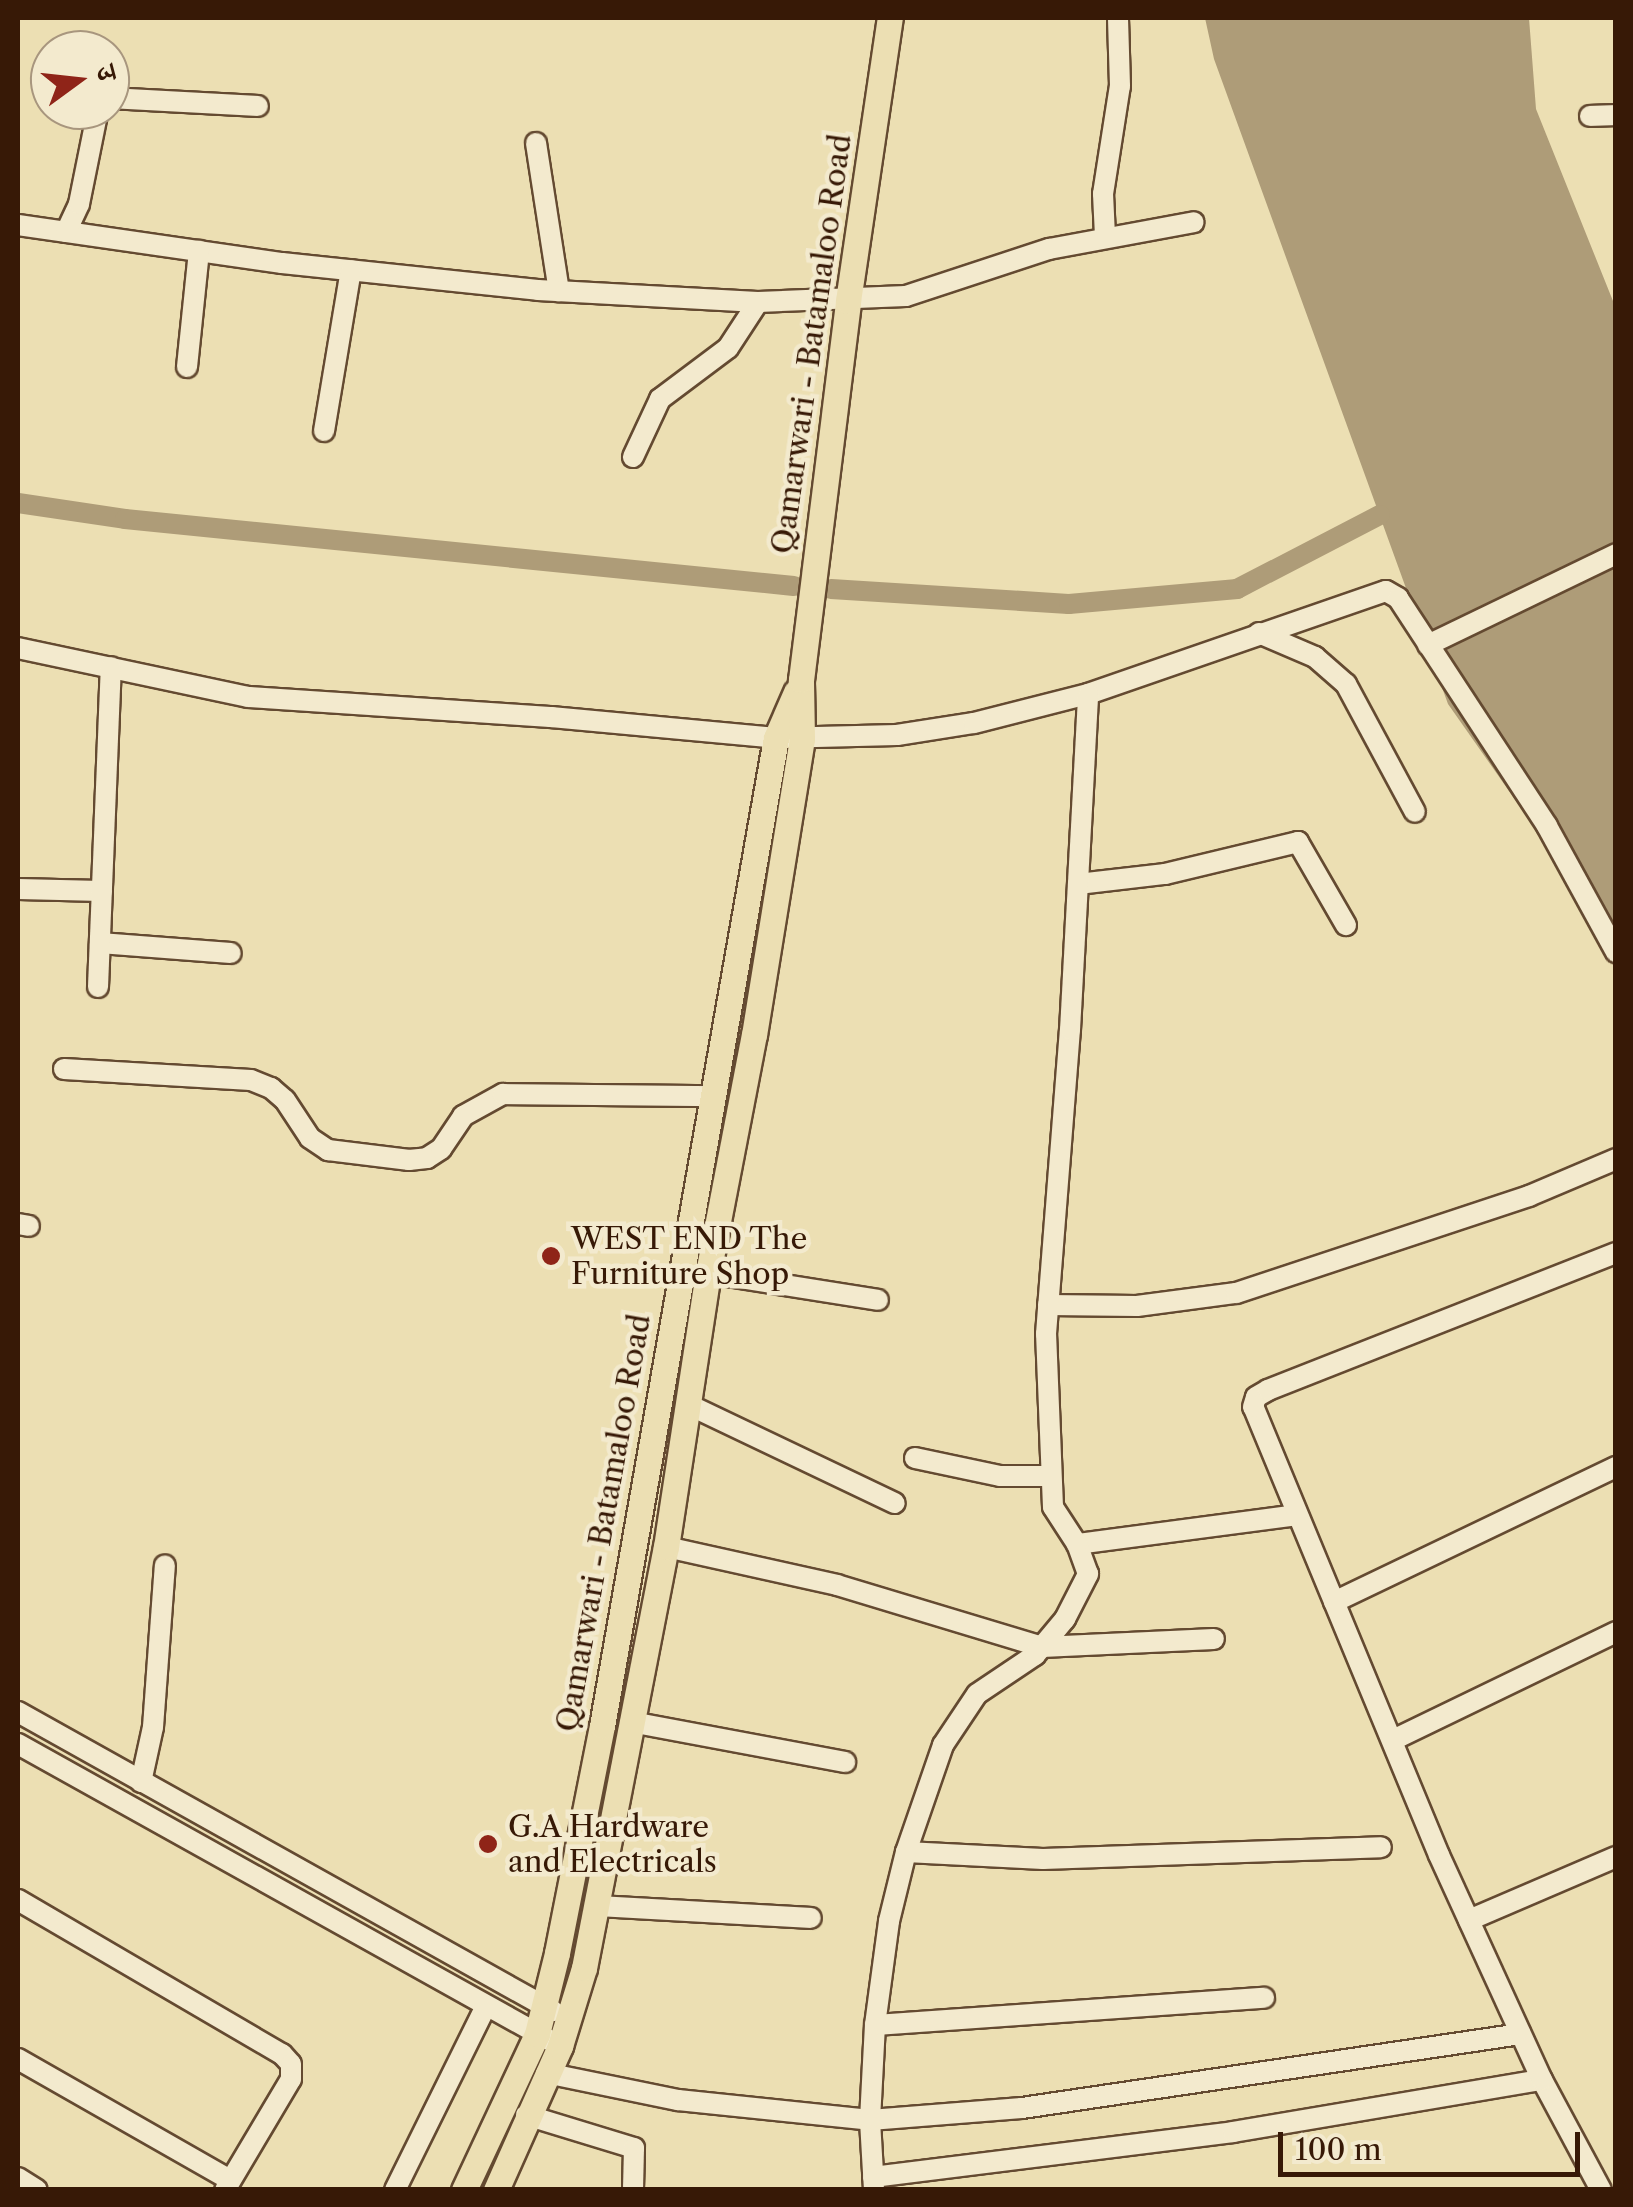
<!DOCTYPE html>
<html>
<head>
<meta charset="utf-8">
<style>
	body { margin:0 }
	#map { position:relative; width:1633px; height:2207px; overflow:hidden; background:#ecdfb3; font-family:"Libre Caslon Text","Noto Serif Devanagari",serif }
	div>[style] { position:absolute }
	.water>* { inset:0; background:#ae9c78 }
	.canal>* { height:20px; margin:-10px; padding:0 10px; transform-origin:10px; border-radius:10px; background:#ae9c78 }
	.roads { filter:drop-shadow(2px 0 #644a31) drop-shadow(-2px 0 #644a31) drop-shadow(0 2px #644a31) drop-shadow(0 -2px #644a31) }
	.minor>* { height:20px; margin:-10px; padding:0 10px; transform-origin:10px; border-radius:10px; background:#f3eace }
	.major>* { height:25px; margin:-12.5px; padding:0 12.5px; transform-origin:12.5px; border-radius:12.5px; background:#ecdfb3 }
	.dots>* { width:28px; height:28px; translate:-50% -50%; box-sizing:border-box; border:5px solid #f3eace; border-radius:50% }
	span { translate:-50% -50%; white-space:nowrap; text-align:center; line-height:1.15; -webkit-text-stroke:9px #f3eace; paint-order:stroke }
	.street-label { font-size:30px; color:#371906 }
	.poi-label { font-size:30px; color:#371906 }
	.left { translate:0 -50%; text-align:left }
	.frame { position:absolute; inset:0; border:20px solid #371906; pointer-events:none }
	.north { position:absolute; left:30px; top:30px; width:100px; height:100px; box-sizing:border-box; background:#f3eace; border:2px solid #a8967e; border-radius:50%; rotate:75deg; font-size:28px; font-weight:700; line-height:40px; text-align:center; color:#371906 }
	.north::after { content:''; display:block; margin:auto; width:35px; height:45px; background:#8f2418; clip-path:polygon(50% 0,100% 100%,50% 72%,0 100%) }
	.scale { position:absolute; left:1278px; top:2132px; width:302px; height:45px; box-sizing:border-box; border:5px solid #371906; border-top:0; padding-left:12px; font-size:30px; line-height:35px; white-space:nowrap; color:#371906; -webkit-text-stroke:8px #f3eace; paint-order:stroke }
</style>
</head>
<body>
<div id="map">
	<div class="water">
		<div style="clip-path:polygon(1205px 18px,1529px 18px,1536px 109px,1615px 306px,1615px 942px,1448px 704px,1214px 59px)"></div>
	</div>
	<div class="canal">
		<div style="left:18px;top:503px;width:108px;rotate:8.5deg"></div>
		<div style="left:125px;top:519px;width:672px;rotate:5.72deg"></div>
		<div style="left:831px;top:589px;width:238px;rotate:3.6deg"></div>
		<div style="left:1069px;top:604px;width:169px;rotate:-5.1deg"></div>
		<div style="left:1237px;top:589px;width:161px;rotate:-27.4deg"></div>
	</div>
	<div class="roads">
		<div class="minor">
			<div style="left:110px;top:98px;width:148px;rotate:3.1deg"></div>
			<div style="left:1590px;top:116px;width:26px;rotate:-2deg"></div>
			<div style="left:536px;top:143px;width:150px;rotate:81.2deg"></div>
			<div style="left:18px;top:225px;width:267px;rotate:8.2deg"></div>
			<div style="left:282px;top:263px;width:257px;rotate:6deg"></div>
			<div style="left:538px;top:290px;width:220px;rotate:3.1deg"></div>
			<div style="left:758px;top:302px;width:148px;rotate:-2.3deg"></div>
			<div style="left:906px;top:296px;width:151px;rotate:-18.2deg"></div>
			<div style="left:1049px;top:249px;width:147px;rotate:-10.5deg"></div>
			<div style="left:66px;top:232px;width:31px;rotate:-65deg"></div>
			<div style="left:79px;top:204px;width:96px;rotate:-78.6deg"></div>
			<div style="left:1105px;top:236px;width:42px;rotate:-92.7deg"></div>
			<div style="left:1103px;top:194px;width:109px;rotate:-81.1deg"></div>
			<div style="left:1120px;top:86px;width:68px;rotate:-91.7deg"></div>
			<div style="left:187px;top:367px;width:117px;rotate:-84.1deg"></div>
			<div style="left:324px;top:431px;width:163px;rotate:-80.5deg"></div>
			<div style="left:633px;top:457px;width:64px;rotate:-65deg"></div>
			<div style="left:660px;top:399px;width:85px;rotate:-36.9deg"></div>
			<div style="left:728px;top:348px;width:55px;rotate:-56.9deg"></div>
			<div style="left:1259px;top:633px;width:61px;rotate:23.2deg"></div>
			<div style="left:1315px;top:657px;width:41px;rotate:41.1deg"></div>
			<div style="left:1346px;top:684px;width:145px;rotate:61.7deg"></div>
			<div style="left:1428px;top:645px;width:209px;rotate:-25.8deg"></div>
			<div style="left:18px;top:648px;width:235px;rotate:12deg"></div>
			<div style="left:248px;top:697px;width:304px;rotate:3.8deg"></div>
			<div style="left:551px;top:717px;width:226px;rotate:5.3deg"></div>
			<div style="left:776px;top:738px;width:121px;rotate:-1.4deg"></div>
			<div style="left:897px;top:735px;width:78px;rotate:-8.9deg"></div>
			<div style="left:974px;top:723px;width:118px;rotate:-14.3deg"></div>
			<div style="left:1088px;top:694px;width:315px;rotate:-19.1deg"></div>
			<div style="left:1386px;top:591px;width:14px;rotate:30deg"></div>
			<div style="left:1398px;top:598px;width:272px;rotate:56.8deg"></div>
			<div style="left:1547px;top:826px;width:144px;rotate:61.3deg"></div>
			<div style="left:1078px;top:884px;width:88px;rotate:-6.6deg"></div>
			<div style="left:1165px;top:874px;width:137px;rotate:-13.5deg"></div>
			<div style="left:1298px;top:842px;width:96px;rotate:60deg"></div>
			<div style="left:18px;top:889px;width:84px;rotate:1.4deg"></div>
			<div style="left:100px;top:943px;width:131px;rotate:4.4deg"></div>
			<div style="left:98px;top:987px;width:320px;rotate:-87.7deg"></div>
			<div style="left:64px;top:1069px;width:187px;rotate:3.4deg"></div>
			<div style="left:251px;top:1080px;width:22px;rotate:22deg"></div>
			<div style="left:271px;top:1088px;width:18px;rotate:41deg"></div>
			<div style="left:285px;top:1100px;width:45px;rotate:56.7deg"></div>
			<div style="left:310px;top:1138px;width:22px;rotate:34deg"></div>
			<div style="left:328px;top:1150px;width:82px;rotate:7deg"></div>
			<div style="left:409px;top:1160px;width:18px;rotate:-6deg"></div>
			<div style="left:427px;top:1158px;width:17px;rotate:-33deg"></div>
			<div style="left:441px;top:1149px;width:40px;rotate:-56deg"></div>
			<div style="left:463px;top:1116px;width:46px;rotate:-28.8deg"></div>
			<div style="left:503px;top:1094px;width:208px;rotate:0.6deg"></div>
			<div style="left:18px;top:1224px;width:11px;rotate:10deg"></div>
			<div style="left:708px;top:1273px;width:172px;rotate:9deg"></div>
			<div style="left:1048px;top:1305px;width:89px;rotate:0.6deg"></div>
			<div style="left:1137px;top:1306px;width:100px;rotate:-7.5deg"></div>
			<div style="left:1236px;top:1293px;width:309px;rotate:-18.3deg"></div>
			<div style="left:1529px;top:1196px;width:95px;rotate:-23deg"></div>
			<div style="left:687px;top:1404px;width:230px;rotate:25.5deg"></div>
			<div style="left:915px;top:1458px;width:87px;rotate:12deg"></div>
			<div style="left:1000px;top:1476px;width:51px"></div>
			<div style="left:1077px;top:1544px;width:222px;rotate:-7.5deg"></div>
			<div style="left:666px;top:1547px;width:175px;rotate:12.5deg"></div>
			<div style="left:837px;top:1585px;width:214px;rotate:16.8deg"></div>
			<div style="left:1042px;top:1647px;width:172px;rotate:-2.7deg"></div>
			<div style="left:1334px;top:1602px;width:313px;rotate:-25.6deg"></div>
			<div style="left:18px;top:1712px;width:613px;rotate:29.2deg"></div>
			<div style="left:631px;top:1722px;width:218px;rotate:10.6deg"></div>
			<div style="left:1393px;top:1740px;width:248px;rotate:-25.8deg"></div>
			<div style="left:18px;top:1744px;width:608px;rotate:29.14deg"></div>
			<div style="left:141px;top:1782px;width:56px;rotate:-77.7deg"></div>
			<div style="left:153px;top:1727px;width:162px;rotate:-85.8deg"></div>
			<div style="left:906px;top:1852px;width:137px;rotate:2.9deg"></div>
			<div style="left:1043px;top:1859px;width:338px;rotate:-2deg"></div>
			<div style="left:18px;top:1900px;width:306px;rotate:30.3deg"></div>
			<div style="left:282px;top:2054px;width:13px;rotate:48deg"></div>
			<div style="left:291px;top:2064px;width:15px;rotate:90deg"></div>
			<div style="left:291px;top:2079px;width:129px;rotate:120.7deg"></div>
			<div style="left:599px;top:1906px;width:212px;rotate:3.2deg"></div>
			<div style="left:1469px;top:1920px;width:160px;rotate:-23.2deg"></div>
			<div style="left:875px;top:2025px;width:390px;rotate:-4deg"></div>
			<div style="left:18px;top:2059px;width:244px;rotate:29.7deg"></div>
			<div style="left:546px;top:2073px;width:135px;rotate:11.6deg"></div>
			<div style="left:678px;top:2100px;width:193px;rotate:5.9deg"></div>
			<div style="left:870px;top:2120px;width:152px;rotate:-4.5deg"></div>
			<div style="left:1022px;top:2108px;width:504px;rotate:-8.44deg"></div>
			<div style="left:526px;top:2115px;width:113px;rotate:17deg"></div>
			<div style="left:634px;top:2148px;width:42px;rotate:91.4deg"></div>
			<div style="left:873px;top:2177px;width:363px;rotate:-7.1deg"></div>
			<div style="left:1233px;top:2132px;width:313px;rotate:-9.6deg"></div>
			<div style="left:18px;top:2178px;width:22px;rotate:32deg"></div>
			<div style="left:395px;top:2190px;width:205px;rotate:-63.7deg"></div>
			<div style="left:874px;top:2190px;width:70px;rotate:-93.3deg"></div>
			<div style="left:870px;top:2120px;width:95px;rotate:-87deg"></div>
			<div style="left:875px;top:2025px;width:105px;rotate:-82.3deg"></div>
			<div style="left:889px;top:1921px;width:71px;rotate:-76.2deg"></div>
			<div style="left:906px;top:1852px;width:113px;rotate:-70.9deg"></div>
			<div style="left:943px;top:1745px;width:61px;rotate:-56.3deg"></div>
			<div style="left:977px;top:1694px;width:70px;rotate:-33.9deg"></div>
			<div style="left:1035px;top:1655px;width:47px;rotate:-50.2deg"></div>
			<div style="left:1065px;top:1619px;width:51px;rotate:-62.9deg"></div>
			<div style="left:1088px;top:1574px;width:32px;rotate:-110deg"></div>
			<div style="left:1077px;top:1544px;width:44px;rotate:-123deg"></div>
			<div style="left:1053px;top:1507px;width:173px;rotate:-92.3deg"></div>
			<div style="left:1046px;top:1334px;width:305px;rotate:-85.5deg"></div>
			<div style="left:1070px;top:1030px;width:336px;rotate:-86.9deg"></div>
			<div style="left:1601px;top:2190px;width:125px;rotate:-118.2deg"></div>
			<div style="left:1542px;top:2080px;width:247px;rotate:-114.6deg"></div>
			<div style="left:1439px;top:1855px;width:485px;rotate:-112.5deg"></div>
			<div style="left:1253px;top:1407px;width:10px;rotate:-73deg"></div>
			<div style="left:1256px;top:1397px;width:14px;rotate:-30deg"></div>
			<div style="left:1268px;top:1390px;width:374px;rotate:-21.5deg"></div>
		</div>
		<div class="major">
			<div style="left:464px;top:2190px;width:172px;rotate:-64.9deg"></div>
			<div style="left:537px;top:2034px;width:83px;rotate:-76.1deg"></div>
			<div style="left:557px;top:1953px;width:231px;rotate:-78.8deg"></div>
			<div style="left:602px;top:1726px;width:1003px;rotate:-80.01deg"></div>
			<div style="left:776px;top:738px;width:50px;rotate:-66.5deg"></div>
			<div style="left:496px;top:2190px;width:158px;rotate:-66deg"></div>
			<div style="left:560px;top:2046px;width:82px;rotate:-72.9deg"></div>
			<div style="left:584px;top:1968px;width:429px;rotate:-79deg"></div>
			<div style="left:666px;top:1547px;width:277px;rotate:-81.3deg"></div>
			<div style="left:708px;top:1273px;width:242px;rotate:-79.1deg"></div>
			<div style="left:754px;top:1035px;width:300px;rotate:-80.8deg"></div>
			<div style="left:802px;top:739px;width:59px;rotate:-91deg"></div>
			<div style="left:801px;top:680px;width:382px;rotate:-82.9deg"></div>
			<div style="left:848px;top:301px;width:286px;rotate:-81.6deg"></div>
		</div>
	</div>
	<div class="dots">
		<div style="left:551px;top:1256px;background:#8f2418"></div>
		<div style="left:488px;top:1844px;background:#8f2418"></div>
	</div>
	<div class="street-label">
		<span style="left:812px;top:344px;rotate:-82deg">Qamarwari - Batamaloo Road</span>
		<span style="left:604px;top:1523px;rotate:-80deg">Qamarwari - Batamaloo Road</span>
	</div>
	<div class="poi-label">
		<span class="left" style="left:571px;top:1256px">WEST END The<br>Furniture Shop</span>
		<span class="left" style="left:508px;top:1844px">G.A Hardware<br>and Electricals</span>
	</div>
	<div class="frame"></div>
	<div class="north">उ</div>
	<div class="scale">100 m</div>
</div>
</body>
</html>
